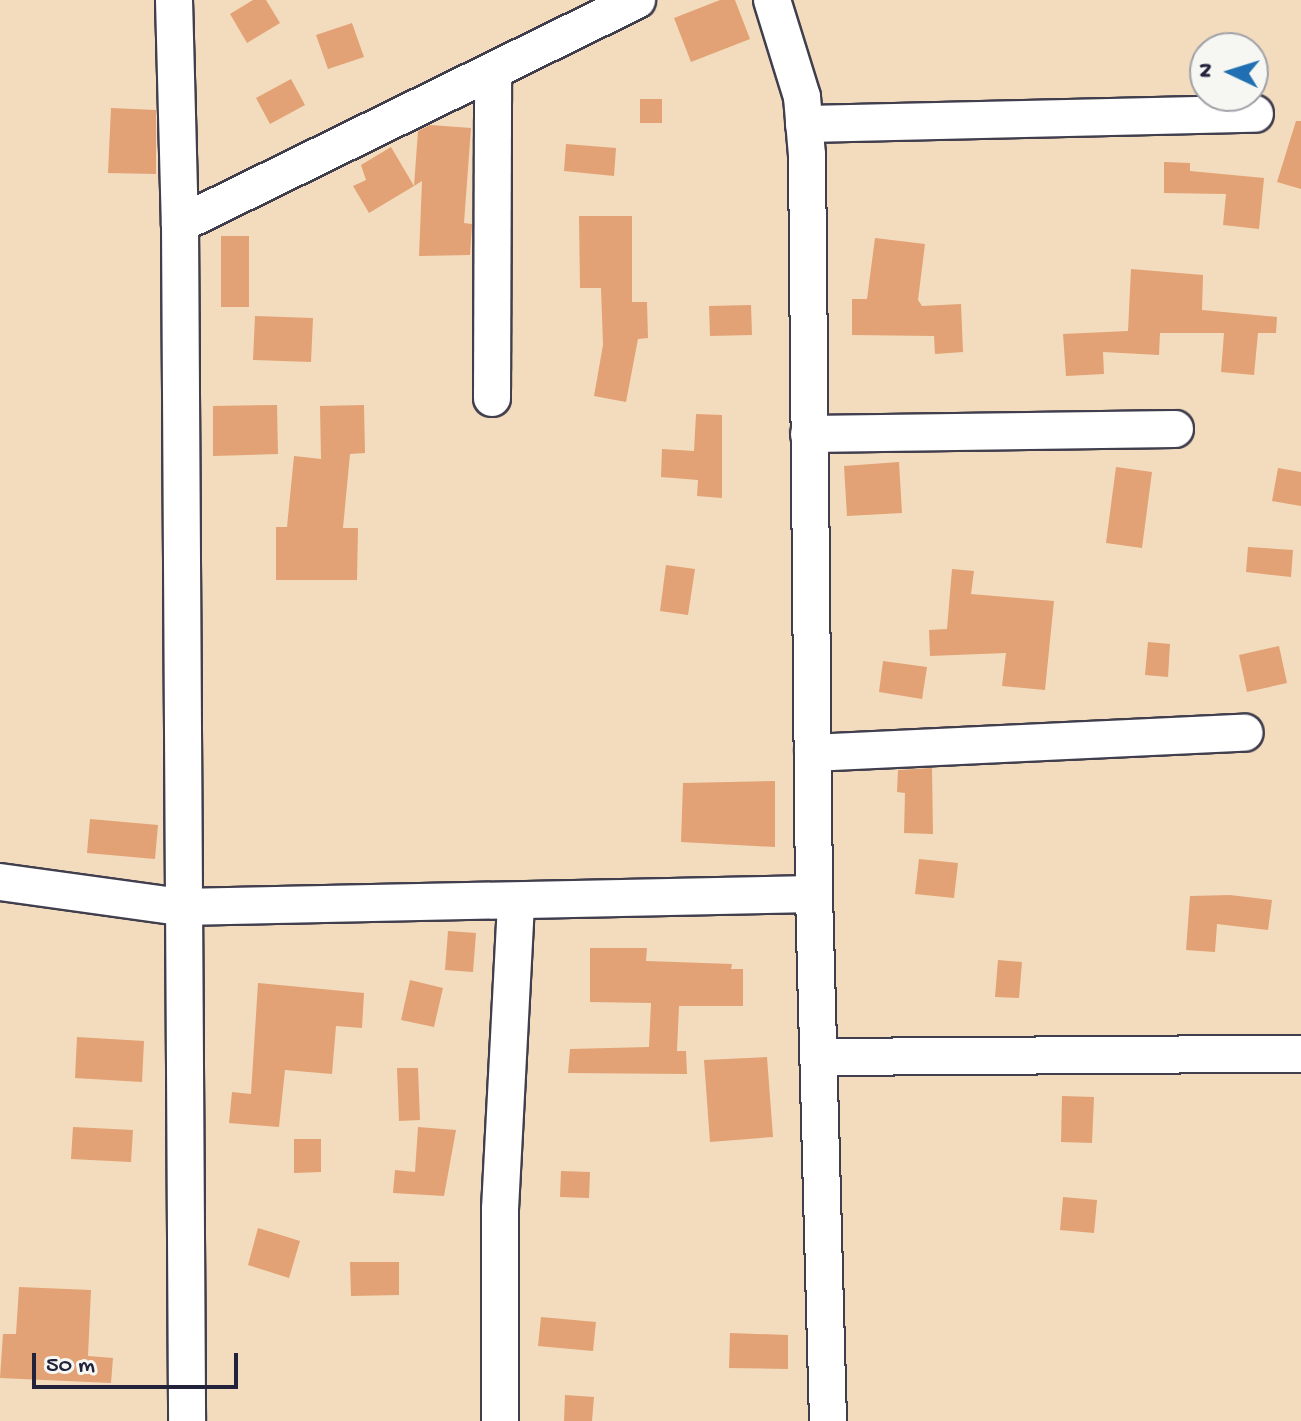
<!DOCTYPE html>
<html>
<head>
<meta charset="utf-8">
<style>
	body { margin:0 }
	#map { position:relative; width:1301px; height:1421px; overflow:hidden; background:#f2dcbd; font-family:"Gochi Hand",sans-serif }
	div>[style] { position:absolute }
	.building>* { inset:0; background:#e2a275 }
	.roads { filter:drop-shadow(2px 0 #413e4e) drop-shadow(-2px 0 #413e4e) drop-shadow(0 2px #413e4e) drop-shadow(0 -2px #413e4e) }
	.minor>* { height:36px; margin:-18px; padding:0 18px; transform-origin:18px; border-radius:18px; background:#fff }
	span { translate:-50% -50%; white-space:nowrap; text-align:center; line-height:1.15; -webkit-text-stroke:8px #f6f6f2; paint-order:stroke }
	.north { position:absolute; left:1189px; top:32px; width:80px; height:80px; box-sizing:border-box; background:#f6f6f2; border:2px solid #a1a1a9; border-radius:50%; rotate:274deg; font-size:22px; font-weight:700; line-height:32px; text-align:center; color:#22223b }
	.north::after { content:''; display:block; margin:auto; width:28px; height:36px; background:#1f6fb2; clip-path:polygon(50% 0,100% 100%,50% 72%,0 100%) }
	.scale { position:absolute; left:32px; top:1353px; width:206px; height:36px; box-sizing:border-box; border:4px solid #22223b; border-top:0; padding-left:10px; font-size:24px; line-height:28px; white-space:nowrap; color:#22223b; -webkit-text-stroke:6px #f6f6f2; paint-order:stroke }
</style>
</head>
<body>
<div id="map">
	<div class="building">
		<div style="clip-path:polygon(253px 0,266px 0,280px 23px,247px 43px,230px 14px)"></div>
		<div style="clip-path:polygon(720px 0,735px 0,750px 39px,691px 62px,674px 18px)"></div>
		<div style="clip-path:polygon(352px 23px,364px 57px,328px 69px,316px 35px)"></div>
		<div style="clip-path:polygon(291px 79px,305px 105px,270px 124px,256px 98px)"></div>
		<div style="clip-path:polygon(640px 99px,662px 99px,662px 123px,640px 123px)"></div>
		<div style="clip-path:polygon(111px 108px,156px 110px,156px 174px,108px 173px)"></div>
		<div style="clip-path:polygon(1296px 121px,1301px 121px,1301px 189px,1277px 182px)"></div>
		<div style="clip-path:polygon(430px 125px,471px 128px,464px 223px,472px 224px,470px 255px,419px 256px,422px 181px,414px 186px,418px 131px)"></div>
		<div style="clip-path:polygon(566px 144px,616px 148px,614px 176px,564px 171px)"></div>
		<div style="clip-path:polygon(391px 147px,414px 186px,369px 213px,353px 186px,366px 180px,361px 165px)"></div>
		<div style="clip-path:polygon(1164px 162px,1190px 163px,1190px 171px,1264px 178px,1259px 229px,1223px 225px,1226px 194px,1164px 193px)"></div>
		<div style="clip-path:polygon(579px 216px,632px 216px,632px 302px,647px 302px,648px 338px,638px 339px,626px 402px,594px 396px,603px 345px,601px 288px,580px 288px)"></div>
		<div style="clip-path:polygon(221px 236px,249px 236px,249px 307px,221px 307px)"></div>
		<div style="clip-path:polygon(875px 238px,925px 244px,918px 300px,922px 306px,961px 304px,963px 352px,935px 354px,934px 336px,852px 335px,852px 299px,867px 299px)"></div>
		<div style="clip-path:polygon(1131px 269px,1203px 275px,1202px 310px,1277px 317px,1276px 333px,1258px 333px,1254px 375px,1221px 372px,1224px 333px,1160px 333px,1159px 355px,1103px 352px,1104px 374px,1066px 376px,1063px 334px,1128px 331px)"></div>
		<div style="clip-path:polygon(751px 305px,752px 335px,710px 336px,709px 306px)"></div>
		<div style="clip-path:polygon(255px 316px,313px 318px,311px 362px,253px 360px)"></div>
		<div style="clip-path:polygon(277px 405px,278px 454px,213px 456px,213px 406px)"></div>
		<div style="clip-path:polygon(364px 405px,365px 453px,350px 454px,343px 528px,358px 528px,357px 580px,276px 580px,276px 527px,287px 527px,294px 456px,321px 459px,320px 406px)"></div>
		<div style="clip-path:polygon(696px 414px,722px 415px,722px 498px,697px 496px,698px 480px,661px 477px,662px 449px,694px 451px)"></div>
		<div style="clip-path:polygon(899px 462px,902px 513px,847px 516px,844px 466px)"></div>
		<div style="clip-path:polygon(1116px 467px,1152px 472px,1142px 548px,1106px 543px)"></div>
		<div style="clip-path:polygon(1278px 468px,1301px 472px,1301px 506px,1272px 501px)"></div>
		<div style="clip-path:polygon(1248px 547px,1293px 550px,1291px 577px,1246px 572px)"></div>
		<div style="clip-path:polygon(666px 565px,695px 569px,688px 615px,660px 611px)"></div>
		<div style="clip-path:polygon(952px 569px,974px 571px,971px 594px,1054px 601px,1045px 690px,1002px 686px,1006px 653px,930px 656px,929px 630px,947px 629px)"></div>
		<div style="clip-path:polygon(1148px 642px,1170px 644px,1168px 677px,1145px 675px)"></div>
		<div style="clip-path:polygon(1279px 646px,1287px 683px,1247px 692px,1239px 655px)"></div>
		<div style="clip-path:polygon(883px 661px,927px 667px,922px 699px,879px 692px)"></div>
		<div style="clip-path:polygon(932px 768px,933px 834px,904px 833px,905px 793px,897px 792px,898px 770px)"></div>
		<div style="clip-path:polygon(775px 781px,775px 847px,681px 842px,683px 783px)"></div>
		<div style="clip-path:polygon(90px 819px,158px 825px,155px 859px,87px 853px)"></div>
		<div style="clip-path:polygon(919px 859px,958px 863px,954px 898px,915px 894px)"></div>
		<div style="clip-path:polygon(1230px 895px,1272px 900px,1268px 930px,1217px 924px,1215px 952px,1186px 950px,1190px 896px)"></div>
		<div style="clip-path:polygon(448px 931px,476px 933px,473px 972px,445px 970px)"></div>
		<div style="clip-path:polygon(590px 948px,647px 948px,646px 961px,732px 964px,731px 969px,743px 969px,743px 1006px,679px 1006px,677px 1051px,686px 1051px,687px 1074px,568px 1073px,570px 1049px,649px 1047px,651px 1003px,590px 1002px)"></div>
		<div style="clip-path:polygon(998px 960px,1022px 962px,1019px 998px,995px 997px)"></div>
		<div style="clip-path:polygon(410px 980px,443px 988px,434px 1027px,401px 1020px)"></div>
		<div style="clip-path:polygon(258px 983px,364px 993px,362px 1028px,336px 1026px,332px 1074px,285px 1070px,279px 1127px,229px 1123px,232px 1092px,251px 1094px)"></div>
		<div style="clip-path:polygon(77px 1037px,144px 1041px,142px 1082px,75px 1078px)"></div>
		<div style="clip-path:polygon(767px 1057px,773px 1137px,710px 1142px,704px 1060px)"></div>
		<div style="clip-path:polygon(397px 1068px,418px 1068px,420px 1120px,399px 1121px)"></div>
		<div style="clip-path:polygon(1062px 1096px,1094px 1097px,1092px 1143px,1061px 1142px)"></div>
		<div style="clip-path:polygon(73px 1127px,133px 1130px,131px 1162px,71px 1159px)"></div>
		<div style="clip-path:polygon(418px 1127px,456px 1130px,444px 1196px,393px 1193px,395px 1170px,415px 1172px)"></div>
		<div style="clip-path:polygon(294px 1139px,321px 1139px,321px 1172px,294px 1173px)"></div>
		<div style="clip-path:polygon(561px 1171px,590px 1172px,589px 1198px,560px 1197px)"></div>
		<div style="clip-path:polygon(1063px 1197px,1097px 1200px,1094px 1233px,1060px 1230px)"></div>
		<div style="clip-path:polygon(258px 1228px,300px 1241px,289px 1278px,248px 1265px)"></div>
		<div style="clip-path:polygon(350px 1262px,399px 1262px,399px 1295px,351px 1296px)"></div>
		<div style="clip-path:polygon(19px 1287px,91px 1290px,88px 1356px,113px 1358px,111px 1383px,0 1378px,3px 1334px,16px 1334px)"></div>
		<div style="clip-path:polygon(541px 1317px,596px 1322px,593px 1351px,538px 1346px)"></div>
		<div style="clip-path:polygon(730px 1333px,788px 1335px,788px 1369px,729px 1368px)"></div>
		<div style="clip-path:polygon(565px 1395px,594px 1397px,592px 1421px,564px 1421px)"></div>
	</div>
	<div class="roads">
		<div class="minor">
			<div style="left:174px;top:0;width:224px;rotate:88.5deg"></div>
			<div style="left:180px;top:224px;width:1197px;rotate:89.66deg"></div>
			<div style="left:772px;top:0;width:102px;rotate:72.8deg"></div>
			<div style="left:802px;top:97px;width:58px;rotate:85.1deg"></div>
			<div style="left:807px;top:155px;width:739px;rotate:89.46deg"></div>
			<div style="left:814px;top:894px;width:527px;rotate:88.48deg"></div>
			<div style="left:804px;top:124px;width:451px;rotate:-1.3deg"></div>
			<div style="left:180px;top:224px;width:509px;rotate:-26.11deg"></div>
			<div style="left:492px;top:398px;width:326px;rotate:-89.8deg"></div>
			<div style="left:809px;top:434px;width:366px;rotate:-0.8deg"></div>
			<div style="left:813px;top:753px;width:432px;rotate:-2.7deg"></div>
			<div style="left:0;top:882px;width:183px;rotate:7.9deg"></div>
			<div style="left:181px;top:907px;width:633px;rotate:-1.18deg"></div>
			<div style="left:822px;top:1057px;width:479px;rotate:-0.4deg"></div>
			<div style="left:500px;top:1421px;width:212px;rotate:-90deg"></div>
			<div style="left:500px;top:1209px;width:306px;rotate:-87deg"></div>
		</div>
	</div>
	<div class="north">N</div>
	<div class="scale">50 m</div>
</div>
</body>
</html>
